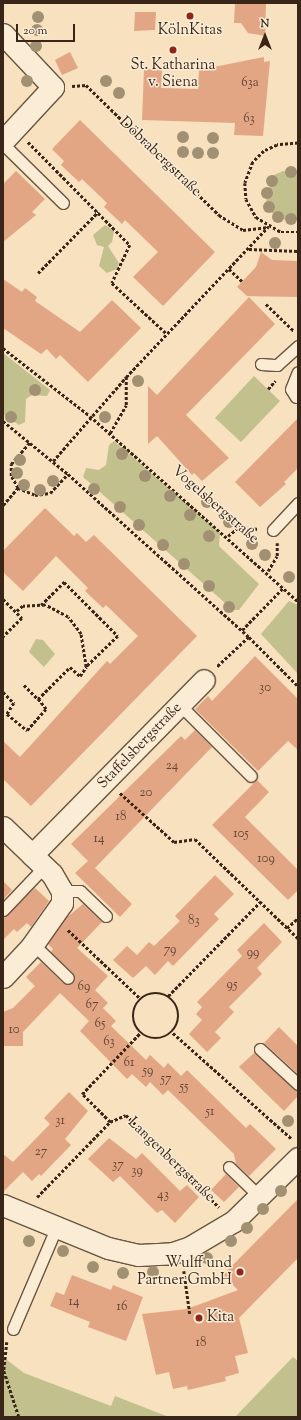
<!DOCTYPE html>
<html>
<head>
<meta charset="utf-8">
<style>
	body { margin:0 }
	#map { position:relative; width:301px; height:1420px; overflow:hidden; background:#f7e1be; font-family:"Sorts Mill Goudy",serif }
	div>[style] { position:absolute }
	.green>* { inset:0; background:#c2c18e }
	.building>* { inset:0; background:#e3a684 }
	.path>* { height:2.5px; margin-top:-1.25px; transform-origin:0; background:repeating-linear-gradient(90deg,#3a2619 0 3px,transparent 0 5px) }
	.path>.ring { margin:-1.25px; padding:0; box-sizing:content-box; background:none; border:2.5px solid #3a2619; border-radius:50% }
	.roads { filter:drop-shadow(1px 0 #695542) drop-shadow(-1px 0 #695542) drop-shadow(0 1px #695542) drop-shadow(0 -1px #695542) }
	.service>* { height:11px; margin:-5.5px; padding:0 5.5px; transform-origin:5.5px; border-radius:5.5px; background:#faecd5 }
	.minor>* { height:21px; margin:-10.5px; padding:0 10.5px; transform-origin:10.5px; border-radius:10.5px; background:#faecd5 }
	.trees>* { width:12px; height:12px; margin:-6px; border-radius:50%; background:#a29073 }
	.dots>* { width:11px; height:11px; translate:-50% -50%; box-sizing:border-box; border:2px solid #faecd5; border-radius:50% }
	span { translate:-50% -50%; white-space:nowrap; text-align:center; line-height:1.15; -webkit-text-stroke:3px #faecd5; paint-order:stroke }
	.number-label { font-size:13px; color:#644634 }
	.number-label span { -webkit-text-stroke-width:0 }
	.poi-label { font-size:15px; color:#3a2619 }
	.right { translate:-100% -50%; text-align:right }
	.left { translate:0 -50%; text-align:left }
	.street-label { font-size:15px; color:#3a2619 }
	.frame { position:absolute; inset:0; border:4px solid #3a2619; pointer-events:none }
	.north { position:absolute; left:245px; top:16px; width:40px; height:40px; -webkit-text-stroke:3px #faecd5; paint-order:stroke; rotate:0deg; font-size:11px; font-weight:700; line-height:16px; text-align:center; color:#3a2619 }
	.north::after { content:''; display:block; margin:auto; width:14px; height:18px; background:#3a2619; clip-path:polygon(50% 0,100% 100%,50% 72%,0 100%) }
	.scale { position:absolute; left:16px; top:24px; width:59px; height:18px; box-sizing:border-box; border:2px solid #3a2619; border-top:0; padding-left:5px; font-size:12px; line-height:14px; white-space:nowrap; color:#3a2619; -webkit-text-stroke:3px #faecd5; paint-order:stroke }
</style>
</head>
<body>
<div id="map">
	<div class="green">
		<div style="clip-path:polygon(283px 171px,298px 173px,297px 219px,285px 220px,272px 213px,266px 201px,272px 176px)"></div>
		<div style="clip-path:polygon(105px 225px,114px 231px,112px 242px,108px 246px,119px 263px,117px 269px,107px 273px,99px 266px,104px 247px,97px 245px,93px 235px)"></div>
		<div style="clip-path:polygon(3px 353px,50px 390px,47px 396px,32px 395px,26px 399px,25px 422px,19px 425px,3px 414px)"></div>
		<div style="clip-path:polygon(254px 376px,280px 401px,241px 442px,215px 418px)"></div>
		<div style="clip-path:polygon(114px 441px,220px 532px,219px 546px,259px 584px,239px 610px,233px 610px,83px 477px,86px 468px,99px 470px,106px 465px,109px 445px)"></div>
		<div style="clip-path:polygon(289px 601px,298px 605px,298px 674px,261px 634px)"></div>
		<div style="clip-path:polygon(36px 639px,43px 640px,55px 654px,44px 667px,29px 652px)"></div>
		<div style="clip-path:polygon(3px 1357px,24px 1373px,111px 1406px,115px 1396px,169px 1417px,3px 1417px)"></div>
		<div style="clip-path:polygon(293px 1357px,298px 1361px,298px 1417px,235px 1417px)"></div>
	</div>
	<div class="building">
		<div style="clip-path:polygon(235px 3px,266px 3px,265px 36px,248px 33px,241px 23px,234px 23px)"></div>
		<div style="clip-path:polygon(135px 12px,156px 12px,155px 30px,134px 31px)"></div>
		<div style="clip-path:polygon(70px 52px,78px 68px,62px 75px,55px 60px)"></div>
		<div style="clip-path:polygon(264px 57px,264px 62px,270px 61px,263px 136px,234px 135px,235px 123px,142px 120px,144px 69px,162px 70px,161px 88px,198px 89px,199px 70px)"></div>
		<div style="clip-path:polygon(80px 120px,215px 252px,163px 306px,133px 277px,158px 252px,125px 220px,122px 224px,104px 207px,107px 203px,82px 179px,79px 182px,61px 165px,64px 161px,52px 149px)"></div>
		<div style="clip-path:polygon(16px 171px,45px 199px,32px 212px,36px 215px,3px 242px,3px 184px)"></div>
		<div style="clip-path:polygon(261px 252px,272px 260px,298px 261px,298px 297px,247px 296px,237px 287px,256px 267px)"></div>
		<div style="clip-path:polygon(3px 279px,22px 292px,25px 288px,37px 297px,35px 301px,80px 332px,112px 300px,141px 328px,88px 382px,60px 355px,56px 359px,47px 349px,41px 354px,3px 328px)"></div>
		<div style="clip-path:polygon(249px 297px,275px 324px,186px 415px,229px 458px,202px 481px,194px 473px,192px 475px,157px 436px,148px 444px,148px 386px,157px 395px)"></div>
		<div style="clip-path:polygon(298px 418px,298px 468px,284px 482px,286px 484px,260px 507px,235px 482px)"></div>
		<div style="clip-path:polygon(45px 508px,74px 536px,77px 533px,86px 542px,94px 535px,197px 636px,31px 806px,3px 779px,3px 741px,20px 757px,107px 661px,110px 664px,138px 636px,106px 605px,103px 608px,85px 591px,88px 588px,56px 556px,23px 591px,3px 572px,3px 551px)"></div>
		<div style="clip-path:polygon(255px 656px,298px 699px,298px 750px,288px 741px,258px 771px,195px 709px,208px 696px,212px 701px)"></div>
		<div style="clip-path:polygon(195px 730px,212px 747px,95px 868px,132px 904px,120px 917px,75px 873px,88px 861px,94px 867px,71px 844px,181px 736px,185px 740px)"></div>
		<div style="clip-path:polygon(257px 780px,269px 792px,245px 817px,298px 870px,298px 890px,288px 900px,212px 825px)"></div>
		<div style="clip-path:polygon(215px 875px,234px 894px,214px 914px,219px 919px,173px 966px,168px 961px,155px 975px,146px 966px,133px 978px,113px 960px,127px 946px,137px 955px,149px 942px,154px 946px,180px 921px,175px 916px)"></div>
		<div style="clip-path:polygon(3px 881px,12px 890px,3px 900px)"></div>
		<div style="clip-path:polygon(35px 888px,49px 901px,31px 927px,27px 923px,17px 932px,14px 929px,3px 940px,3px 917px)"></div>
		<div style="clip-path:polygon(83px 904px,102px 922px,77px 948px,108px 976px,95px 990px,108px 1003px,103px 1008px,116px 1021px,111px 1026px,146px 1060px,150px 1055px,164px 1068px,168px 1063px,181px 1076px,187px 1070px,246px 1128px,250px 1124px,276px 1149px,249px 1176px,236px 1164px,234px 1154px,168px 1090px,163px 1095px,150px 1082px,146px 1087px,132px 1074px,127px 1079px,80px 1031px,89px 1021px,60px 993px,23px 1032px,23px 1046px,3px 1046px,3px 1012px,13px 1008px,35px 986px,26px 977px,41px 962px,63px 983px,73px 983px,73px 973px,51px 952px,53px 949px,48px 944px,66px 918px)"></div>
		<div style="clip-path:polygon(264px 923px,282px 942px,257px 968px,262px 974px,229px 1007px,234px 1012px,215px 1032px,221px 1038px,207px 1052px,189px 1034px,202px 1020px,196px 1014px,202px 1007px,197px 1002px,242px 956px,237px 950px)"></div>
		<div style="clip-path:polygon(279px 1027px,298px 1046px,298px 1074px,264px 1043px)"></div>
		<div style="clip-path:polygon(254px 1053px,298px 1091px,298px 1096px,284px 1111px,239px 1067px)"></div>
		<div style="clip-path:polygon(69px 1092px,88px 1111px,65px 1139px,71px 1145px,41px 1176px,39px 1174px,32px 1181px,23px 1172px,3px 1192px,3px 1154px,13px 1162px,50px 1124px,44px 1118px)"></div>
		<div style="clip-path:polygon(109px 1138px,136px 1159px,142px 1153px,180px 1191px,187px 1185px,199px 1197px,175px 1223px,162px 1210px,157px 1213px,120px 1176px,113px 1182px,88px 1159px)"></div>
		<div style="clip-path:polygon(226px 1174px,239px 1187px,224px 1202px,211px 1190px)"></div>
		<div style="clip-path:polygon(298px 1199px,298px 1258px,239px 1318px,248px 1353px,235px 1356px,239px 1373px,225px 1377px,226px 1381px,188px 1390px,187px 1386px,173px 1389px,169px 1372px,156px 1375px,142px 1314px,187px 1309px,238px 1290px,223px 1275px)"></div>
		<div style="clip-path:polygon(72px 1275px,111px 1290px,113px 1285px,143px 1297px,126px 1341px,88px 1327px,90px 1322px,50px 1306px,56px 1292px,64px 1295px)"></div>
	</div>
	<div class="path">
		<div style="left:72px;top:86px;width:14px;rotate:-4deg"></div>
		<div style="left:86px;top:85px;width:186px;rotate:44.3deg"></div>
		<div style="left:219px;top:215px;width:28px;rotate:32deg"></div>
		<div style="left:243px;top:230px;width:25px;rotate:-7deg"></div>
		<div style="left:28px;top:142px;width:145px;rotate:45.3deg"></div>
		<div style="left:130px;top:245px;width:42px;rotate:115.3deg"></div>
		<div style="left:112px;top:283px;width:75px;rotate:42.8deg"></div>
		<div style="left:298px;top:143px;width:21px;rotate:175deg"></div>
		<div style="left:277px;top:145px;width:14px;rotate:155deg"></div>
		<div style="left:264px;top:151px;width:16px;rotate:135deg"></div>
		<div style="left:253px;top:162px;width:22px;rotate:111deg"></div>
		<div style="left:245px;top:183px;width:16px;rotate:86deg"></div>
		<div style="left:246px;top:199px;width:21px;rotate:61deg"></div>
		<div style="left:256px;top:217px;width:29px;rotate:31deg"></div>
		<div style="left:281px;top:232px;width:17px"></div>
		<div style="left:249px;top:249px;width:49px;rotate:2.3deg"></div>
		<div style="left:229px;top:269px;width:18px;rotate:43deg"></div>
		<div style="left:38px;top:273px;width:86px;rotate:-45.5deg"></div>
		<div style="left:266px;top:304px;width:39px;rotate:44deg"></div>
		<div style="left:3px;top:348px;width:110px;rotate:38deg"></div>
		<div style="left:90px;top:416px;width:278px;rotate:41.7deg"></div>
		<div style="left:268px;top:389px;width:11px;rotate:-49deg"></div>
		<div style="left:3px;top:421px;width:84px;rotate:39.2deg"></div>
		<div style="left:68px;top:474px;width:244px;rotate:42deg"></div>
		<div style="left:249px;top:637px;width:44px;rotate:136.8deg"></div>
		<div style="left:110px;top:433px;width:32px;rotate:-60deg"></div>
		<div style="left:126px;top:405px;width:28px;rotate:-90deg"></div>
		<div style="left:126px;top:377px;width:207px;rotate:-46.6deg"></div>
		<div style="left:53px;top:461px;width:111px;rotate:-49deg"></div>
		<div style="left:18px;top:488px;width:14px;rotate:-120deg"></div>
		<div style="left:11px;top:476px;width:12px;rotate:-90deg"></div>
		<div style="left:11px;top:464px;width:29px;rotate:-49deg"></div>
		<div style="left:3px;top:505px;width:23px;rotate:-49deg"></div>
		<div style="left:18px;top:488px;width:18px;rotate:22deg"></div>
		<div style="left:35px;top:495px;width:15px;rotate:-8deg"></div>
		<div style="left:50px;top:493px;width:26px;rotate:-47deg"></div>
		<div style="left:228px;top:536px;width:14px;rotate:-39deg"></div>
		<div style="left:239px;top:527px;width:19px;rotate:6deg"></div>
		<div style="left:268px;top:571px;width:17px;rotate:-59deg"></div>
		<div style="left:277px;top:556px;width:13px;rotate:-90deg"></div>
		<div style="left:3px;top:599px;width:27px;rotate:45deg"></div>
		<div style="left:22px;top:618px;width:27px;rotate:135deg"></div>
		<div style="left:41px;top:605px;width:33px;rotate:-45deg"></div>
		<div style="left:64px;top:582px;width:76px;rotate:45deg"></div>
		<div style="left:118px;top:636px;width:45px;rotate:135.9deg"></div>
		<div style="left:242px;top:630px;width:60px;rotate:-45.7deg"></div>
		<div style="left:249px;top:637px;width:69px;rotate:45deg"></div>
		<div style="left:24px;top:685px;width:20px;rotate:45deg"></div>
		<div style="left:3px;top:692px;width:16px;rotate:45deg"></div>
		<div style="left:14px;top:703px;width:13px;rotate:122deg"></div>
		<div style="left:7px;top:714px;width:26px;rotate:39deg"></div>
		<div style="left:27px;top:730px;width:28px;rotate:-48deg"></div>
		<div style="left:46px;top:709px;width:13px;rotate:-129deg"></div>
		<div style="left:38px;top:699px;width:45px;rotate:-45deg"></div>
		<div style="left:70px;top:667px;width:13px;rotate:42deg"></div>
		<div style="left:80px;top:676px;width:11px;rotate:-56deg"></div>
		<div style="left:86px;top:667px;width:33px;rotate:-99deg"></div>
		<div style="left:81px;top:634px;width:21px;rotate:-127deg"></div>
		<div style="left:68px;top:617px;width:26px;rotate:-152deg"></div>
		<div style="left:45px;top:605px;width:22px;rotate:177deg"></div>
		<div style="left:23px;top:606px;width:9px;rotate:139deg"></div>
		<div style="left:120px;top:793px;width:73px;rotate:42.2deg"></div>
		<div style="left:174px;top:842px;width:21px;rotate:-8deg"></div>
		<div style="left:195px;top:839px;width:143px;rotate:43.9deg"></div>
		<div style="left:287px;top:928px;width:15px;rotate:-42deg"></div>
		<div style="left:68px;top:930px;width:100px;rotate:43.4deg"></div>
		<div class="ring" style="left:133px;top:993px;width:43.5px;height:43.5px"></div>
		<div style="left:168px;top:996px;width:132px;rotate:-45.6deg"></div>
		<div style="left:173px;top:1033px;width:159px;rotate:41.7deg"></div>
		<div style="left:110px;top:1122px;width:40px;rotate:-135deg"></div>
		<div style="left:82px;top:1094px;width:84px;rotate:-46.4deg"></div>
		<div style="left:37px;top:1197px;width:105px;rotate:-45.8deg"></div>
		<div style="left:110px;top:1122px;width:17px;rotate:-24deg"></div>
		<div style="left:126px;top:1115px;width:131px;rotate:44.7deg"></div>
		<div style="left:184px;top:1271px;width:43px;rotate:82.1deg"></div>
		<div style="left:7px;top:1342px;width:29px;rotate:96deg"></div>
		<div style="left:4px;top:1371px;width:48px;rotate:71.9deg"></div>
	</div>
	<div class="roads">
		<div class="service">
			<div style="left:3px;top:144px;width:84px;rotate:44.5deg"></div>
			<div style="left:261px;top:364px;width:16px;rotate:4deg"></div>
			<div style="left:277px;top:365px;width:28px;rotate:-42deg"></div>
			<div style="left:296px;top:397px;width:9px;rotate:-122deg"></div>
			<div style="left:291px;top:389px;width:18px;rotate:-68deg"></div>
			<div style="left:273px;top:530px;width:37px;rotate:-47deg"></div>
			<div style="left:180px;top:705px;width:100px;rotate:45deg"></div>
			<div style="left:62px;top:891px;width:18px"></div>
			<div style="left:80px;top:891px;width:36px;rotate:44deg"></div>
			<div style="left:3px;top:910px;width:59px;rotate:-46.4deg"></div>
			<div style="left:34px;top:945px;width:47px;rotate:44.1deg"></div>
			<div style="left:260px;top:1049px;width:52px;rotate:42.6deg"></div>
			<div style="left:229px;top:1167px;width:43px;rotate:44.1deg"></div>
			<div style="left:13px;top:1329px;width:110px;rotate:-66.9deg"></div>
		</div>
		<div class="minor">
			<div style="left:3px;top:34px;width:73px;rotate:46.7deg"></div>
			<div style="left:53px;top:87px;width:74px;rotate:132.8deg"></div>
			<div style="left:3px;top:827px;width:68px;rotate:43.8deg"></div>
			<div style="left:52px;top:874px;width:20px;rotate:60deg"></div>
			<div style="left:62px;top:891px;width:12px;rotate:90deg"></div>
			<div style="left:62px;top:903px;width:54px;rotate:125.2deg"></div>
			<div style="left:31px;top:947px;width:41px;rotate:133deg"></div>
			<div style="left:32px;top:855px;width:245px;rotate:-45.5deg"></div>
			<div style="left:3px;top:1205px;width:113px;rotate:22.3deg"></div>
			<div style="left:108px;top:1248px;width:31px;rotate:13deg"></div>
			<div style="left:138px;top:1255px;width:35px;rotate:-3deg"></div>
			<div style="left:173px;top:1253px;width:18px;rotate:-19deg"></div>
			<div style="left:190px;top:1247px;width:51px;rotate:-30.6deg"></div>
			<div style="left:234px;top:1221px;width:90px;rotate:-44.5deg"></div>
		</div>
	</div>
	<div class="trees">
		<div style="left:38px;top:17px"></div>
		<div style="left:37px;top:30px"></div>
		<div style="left:36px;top:46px"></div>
		<div style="left:27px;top:81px"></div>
		<div style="left:106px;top:81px"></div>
		<div style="left:119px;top:93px"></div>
		<div style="left:183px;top:137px"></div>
		<div style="left:213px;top:138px"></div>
		<div style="left:183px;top:152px"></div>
		<div style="left:198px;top:153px"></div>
		<div style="left:213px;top:153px"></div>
		<div style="left:291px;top:172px"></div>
		<div style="left:272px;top:181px"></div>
		<div style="left:267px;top:193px"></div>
		<div style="left:269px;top:207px"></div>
		<div style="left:278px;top:217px"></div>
		<div style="left:291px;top:219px"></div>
		<div style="left:275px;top:243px"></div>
		<div style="left:138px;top:381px"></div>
		<div style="left:35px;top:390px"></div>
		<div style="left:11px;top:417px"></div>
		<div style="left:105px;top:417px"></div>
		<div style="left:122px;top:454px"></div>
		<div style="left:20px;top:460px"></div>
		<div style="left:17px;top:473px"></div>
		<div style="left:145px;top:476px"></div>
		<div style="left:53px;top:481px"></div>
		<div style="left:24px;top:485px"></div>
		<div style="left:94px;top:489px"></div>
		<div style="left:40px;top:490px"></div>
		<div style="left:170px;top:496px"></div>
		<div style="left:207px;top:502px"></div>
		<div style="left:120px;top:507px"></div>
		<div style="left:190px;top:515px"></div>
		<div style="left:229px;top:522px"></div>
		<div style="left:139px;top:525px"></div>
		<div style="left:209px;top:536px"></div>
		<div style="left:252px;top:544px"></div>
		<div style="left:163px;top:545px"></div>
		<div style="left:265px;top:555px"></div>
		<div style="left:184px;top:564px"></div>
		<div style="left:289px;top:577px"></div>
		<div style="left:209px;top:586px"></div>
		<div style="left:229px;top:607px"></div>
		<div style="left:288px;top:1121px"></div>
		<div style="left:281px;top:1191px"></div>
		<div style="left:263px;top:1209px"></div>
		<div style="left:247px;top:1228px"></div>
		<div style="left:29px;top:1241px"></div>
		<div style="left:231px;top:1241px"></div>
		<div style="left:63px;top:1251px"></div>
		<div style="left:207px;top:1258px"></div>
		<div style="left:93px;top:1267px"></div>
		<div style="left:153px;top:1272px"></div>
		<div style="left:123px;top:1273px"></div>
	</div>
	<div class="dots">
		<div style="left:190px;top:16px;background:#8f2418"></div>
		<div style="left:173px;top:50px;background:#8f2418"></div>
		<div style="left:240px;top:1272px;background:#8f2418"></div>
		<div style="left:199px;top:1318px;background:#8f2418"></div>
	</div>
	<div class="number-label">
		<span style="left:250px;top:83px">63a</span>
		<span style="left:249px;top:119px">63</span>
		<span style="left:265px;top:688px">30</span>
		<span style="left:172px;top:766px">24</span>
		<span style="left:146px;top:793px">20</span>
		<span style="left:121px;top:817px">18</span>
		<span style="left:241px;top:834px">105</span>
		<span style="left:99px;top:839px">14</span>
		<span style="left:266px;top:859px">109</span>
		<span style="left:194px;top:921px">83</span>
		<span style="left:170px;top:950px">79</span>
		<span style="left:253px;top:953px">99</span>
		<span style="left:232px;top:985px">95</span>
		<span style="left:84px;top:987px">69</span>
		<span style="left:92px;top:1005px">67</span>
		<span style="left:100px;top:1024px">65</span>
		<span style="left:14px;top:1030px">10</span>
		<span style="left:109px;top:1042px">63</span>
		<span style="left:129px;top:1063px">61</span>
		<span style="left:148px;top:1071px">59</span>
		<span style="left:166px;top:1079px">57</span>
		<span style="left:184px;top:1087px">55</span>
		<span style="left:210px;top:1112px">51</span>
		<span style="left:60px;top:1121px">31</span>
		<span style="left:41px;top:1152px">27</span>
		<span style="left:118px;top:1165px">37</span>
		<span style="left:137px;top:1171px">39</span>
		<span style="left:163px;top:1195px">43</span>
		<span style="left:74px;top:1302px">14</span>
		<span style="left:122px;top:1307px">16</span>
		<span style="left:201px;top:1343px">18</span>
	</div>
	<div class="poi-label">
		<span style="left:190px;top:31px">KölnKitas</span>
		<span style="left:173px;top:74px">St. Katharina<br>v. Siena</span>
		<span class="right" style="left:232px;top:1272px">Wulff und<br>Partner GmbH</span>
		<span class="left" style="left:207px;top:1318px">Kita</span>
	</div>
	<div class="street-label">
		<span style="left:160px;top:157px;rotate:44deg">Döbrabergstraße</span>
		<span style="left:215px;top:505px;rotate:41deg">Vogelsbergstraße</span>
		<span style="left:140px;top:746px;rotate:-46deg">Staffelsbergstraße</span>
		<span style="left:171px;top:1160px;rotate:44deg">Langenbergstraße</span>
	</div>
	<div class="frame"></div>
	<div class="north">N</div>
	<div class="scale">20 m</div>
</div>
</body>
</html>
